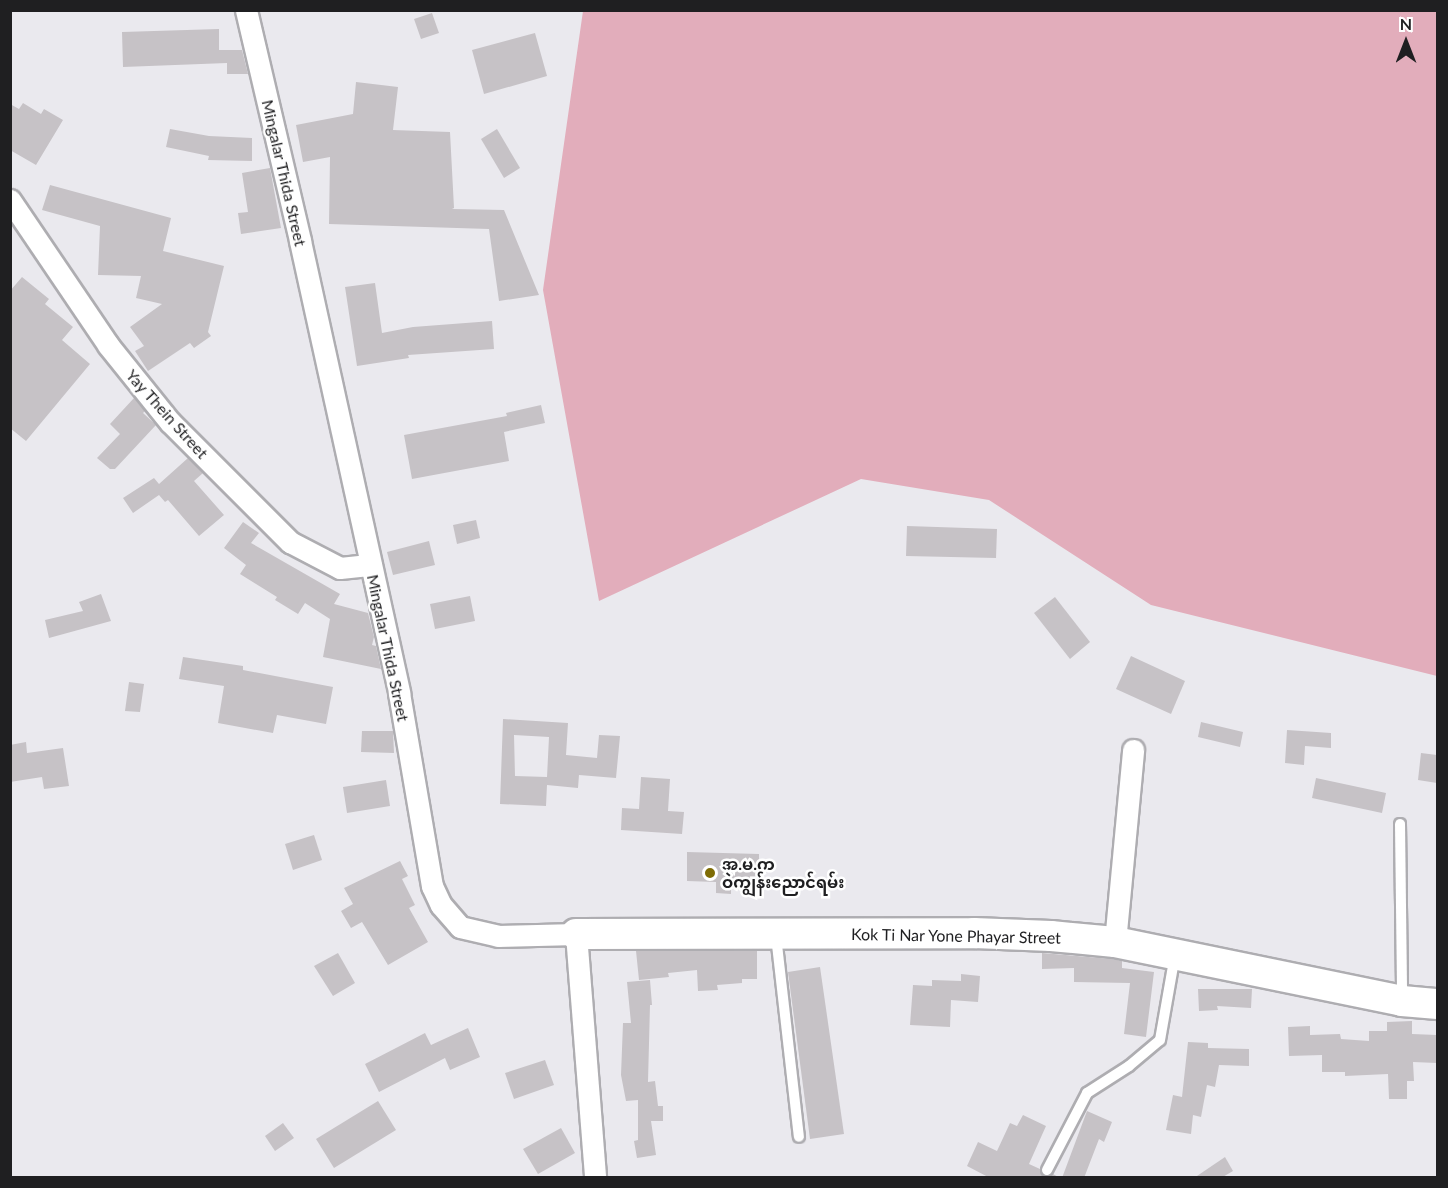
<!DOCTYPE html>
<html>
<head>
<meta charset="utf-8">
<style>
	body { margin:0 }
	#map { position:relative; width:1448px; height:1188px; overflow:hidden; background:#eae9ee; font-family:Lato,"Noto Sans Myanmar",sans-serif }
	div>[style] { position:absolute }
	.green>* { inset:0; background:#e2adbb }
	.building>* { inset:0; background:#c6c2c6 }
	.roads { filter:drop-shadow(2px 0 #aeadb1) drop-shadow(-2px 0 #aeadb1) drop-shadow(0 2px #aeadb1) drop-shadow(0 -2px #aeadb1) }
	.lane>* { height:10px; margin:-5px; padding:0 5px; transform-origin:5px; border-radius:5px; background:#fff }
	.street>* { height:21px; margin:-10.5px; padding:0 10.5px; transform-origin:10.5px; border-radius:10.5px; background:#fff }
	.secondary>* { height:30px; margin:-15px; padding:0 15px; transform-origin:15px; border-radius:15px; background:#fff }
	.dots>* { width:16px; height:16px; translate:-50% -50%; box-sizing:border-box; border:3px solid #fff; border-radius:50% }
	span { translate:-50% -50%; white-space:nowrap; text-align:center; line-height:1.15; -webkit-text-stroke:5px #fff; paint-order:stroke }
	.street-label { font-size:16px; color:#1f1f21 }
	.poi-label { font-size:16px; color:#1f1f21; font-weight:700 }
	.left { translate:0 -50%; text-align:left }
	.frame { position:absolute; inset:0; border:12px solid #1f1f21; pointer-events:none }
	.north { position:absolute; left:1376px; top:12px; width:60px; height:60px; -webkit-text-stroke:4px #fff; paint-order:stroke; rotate:0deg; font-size:16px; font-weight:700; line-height:24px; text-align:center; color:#1f1f21 }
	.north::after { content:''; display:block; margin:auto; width:21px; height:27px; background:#1f1f21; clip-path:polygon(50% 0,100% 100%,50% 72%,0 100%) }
</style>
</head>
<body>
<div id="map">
	<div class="green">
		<div style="clip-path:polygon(583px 11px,1437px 11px,1437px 676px,1151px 605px,989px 500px,861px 479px,599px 601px,543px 290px)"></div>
	</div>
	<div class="building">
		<div style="clip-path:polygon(432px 13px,439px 33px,421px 39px,414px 19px)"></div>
		<div style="clip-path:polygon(219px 29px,219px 50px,242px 50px,248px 74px,227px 74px,227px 63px,123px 67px,122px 32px)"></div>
		<div style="clip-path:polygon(535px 33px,547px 76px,484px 94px,472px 50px)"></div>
		<div style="clip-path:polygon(356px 82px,398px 87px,393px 130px,450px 132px,454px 208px,452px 209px,504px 210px,539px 295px,499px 301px,489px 229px,329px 224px,330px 157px,303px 162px,296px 125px,353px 114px)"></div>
		<div style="clip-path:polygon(23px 103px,41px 114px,44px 109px,63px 120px,36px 165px,10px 150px,10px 104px,19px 109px)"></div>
		<div style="clip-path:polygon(170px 129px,209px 136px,252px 138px,252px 161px,208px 160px,209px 156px,166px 147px)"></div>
		<div style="clip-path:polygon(497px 129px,520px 168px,504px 178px,481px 139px)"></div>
		<div style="clip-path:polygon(270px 168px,281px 228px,241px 234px,238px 213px,248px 212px,242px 173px)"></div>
		<div style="clip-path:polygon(50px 185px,171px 218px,163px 251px,224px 266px,208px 332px,211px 336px,194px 348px,190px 343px,148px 371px,135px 351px,144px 346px,130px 327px,162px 304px,136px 298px,141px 276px,98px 275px,100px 226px,42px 210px)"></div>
		<div style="clip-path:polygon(22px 277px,49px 299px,45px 304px,73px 327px,62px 340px,90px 364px,26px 441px,10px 428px,10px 291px)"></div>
		<div style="clip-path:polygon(375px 283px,382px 333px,413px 327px,492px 321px,494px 349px,408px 355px,409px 358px,357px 366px,345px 287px)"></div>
		<div style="clip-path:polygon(134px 398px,145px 411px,143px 413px,156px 425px,115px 469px,110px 469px,97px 458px,120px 434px,110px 424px)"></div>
		<div style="clip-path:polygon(541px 405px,545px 423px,504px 432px,509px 461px,412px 479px,404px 435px,507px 416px,506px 413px)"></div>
		<div style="clip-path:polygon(188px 458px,203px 473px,194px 481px,224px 515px,199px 536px,168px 500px,165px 502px,159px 495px,133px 513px,123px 498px,154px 478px,159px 484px)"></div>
		<div style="clip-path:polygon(476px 520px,480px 538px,457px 544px,453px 525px)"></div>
		<div style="clip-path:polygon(243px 522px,259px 533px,251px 543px,340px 594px,334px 604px,368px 613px,374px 637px,372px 645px,376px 646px,381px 669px,323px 657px,330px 619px,305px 603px,298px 614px,275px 600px,277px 597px,240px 574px,246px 565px,224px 548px)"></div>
		<div style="clip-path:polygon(907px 526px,997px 529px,996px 558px,906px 556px)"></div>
		<div style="clip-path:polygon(429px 541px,435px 565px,393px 575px,387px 552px)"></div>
		<div style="clip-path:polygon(101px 594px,111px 621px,49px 638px,45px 620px,83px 611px,79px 602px)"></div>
		<div style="clip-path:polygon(470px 596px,475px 621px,435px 629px,430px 604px)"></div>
		<div style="clip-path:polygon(1055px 597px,1090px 642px,1070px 659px,1034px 613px)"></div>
		<div style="clip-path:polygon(1131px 656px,1185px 681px,1171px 714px,1116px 689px)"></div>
		<div style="clip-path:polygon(183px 657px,243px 666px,243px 670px,333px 687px,326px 724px,277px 715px,273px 733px,218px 723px,224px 686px,179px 679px)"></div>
		<div style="clip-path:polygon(129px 682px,144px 684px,140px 712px,125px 711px)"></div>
		<div style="clip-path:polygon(evenodd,503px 719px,568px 723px,566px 755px,597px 758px,599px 735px,620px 736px,616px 778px,579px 775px,578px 788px,547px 785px,546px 806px,500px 804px,503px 719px,514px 735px,549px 737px,547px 777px,515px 776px,514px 735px)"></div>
		<div style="clip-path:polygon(1201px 722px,1243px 732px,1240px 747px,1198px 737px)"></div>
		<div style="clip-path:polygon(1287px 730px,1331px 733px,1331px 748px,1305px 746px,1304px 765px,1285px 763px)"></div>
		<div style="clip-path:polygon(362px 731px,393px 731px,394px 753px,361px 752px)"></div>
		<div style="clip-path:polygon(26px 742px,27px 753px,63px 748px,69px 786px,44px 789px,42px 777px,10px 782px,10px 745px)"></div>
		<div style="clip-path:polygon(1421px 753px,1437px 755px,1437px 783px,1418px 780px)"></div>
		<div style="clip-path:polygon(641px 777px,670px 779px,668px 811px,684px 812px,682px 834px,621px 830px,622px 808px,639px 809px)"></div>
		<div style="clip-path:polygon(1316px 778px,1386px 793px,1382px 813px,1312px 798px)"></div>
		<div style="clip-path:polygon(386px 780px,390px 806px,347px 813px,343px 787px)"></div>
		<div style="clip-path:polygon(314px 835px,322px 860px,293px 870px,285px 844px)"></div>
		<div style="clip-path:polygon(687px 852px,759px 854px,759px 883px,731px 883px,731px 894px,716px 893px,716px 882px,687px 881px)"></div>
		<div style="clip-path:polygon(400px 861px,408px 876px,402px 879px,415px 905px,409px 908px,428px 942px,388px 965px,362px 922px,351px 928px,341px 911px,353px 904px,344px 888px)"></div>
		<div style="clip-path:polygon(636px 951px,757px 951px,757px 979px,742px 979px,742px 983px,717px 985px,718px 990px,698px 991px,697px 970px,668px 973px,669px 977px,639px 980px)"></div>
		<div style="clip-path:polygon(338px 953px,355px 983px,333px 996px,314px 966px)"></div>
		<div style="clip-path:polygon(1042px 953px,1112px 959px,1122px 961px,1122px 968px,1154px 972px,1146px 1037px,1124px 1034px,1130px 983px,1074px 982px,1074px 968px,1042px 969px)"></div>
		<div style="clip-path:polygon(820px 967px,844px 1134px,810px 1139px,788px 972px)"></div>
		<div style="clip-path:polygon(961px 974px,980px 976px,978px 1002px,951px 1000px,950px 1027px,910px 1025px,913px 985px,932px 986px,932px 980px,961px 981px)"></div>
		<div style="clip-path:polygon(650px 980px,652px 1005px,650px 1005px,648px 1082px,655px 1081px,658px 1106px,663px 1106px,663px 1121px,651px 1121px,656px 1155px,637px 1158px,634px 1141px,638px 1140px,638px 1100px,626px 1101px,621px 1075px,623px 1023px,631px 1023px,627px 982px)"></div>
		<div style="clip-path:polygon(1198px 989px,1252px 989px,1251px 1008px,1217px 1006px,1218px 1010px,1199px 1011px)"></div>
		<div style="clip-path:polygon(1412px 1021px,1412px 1034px,1437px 1035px,1437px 1063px,1413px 1062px,1414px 1081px,1407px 1081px,1407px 1099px,1389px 1099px,1388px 1074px,1345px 1076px,1345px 1072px,1322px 1072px,1322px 1055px,1289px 1056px,1288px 1027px,1310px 1026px,1310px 1035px,1340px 1034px,1341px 1039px,1369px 1041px,1369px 1031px,1387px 1031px,1387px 1022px)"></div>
		<div style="clip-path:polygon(468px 1028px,480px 1057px,450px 1070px,445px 1058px,379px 1092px,365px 1064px,425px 1033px,431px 1045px)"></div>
		<div style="clip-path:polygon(1188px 1042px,1208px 1043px,1208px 1048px,1249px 1049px,1249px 1066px,1219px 1065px,1215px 1087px,1207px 1085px,1201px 1117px,1193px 1115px,1191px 1134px,1166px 1130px,1173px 1095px,1182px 1097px)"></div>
		<div style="clip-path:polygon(545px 1060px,554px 1085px,514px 1099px,505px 1073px)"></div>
		<div style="clip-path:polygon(378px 1101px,396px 1130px,334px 1168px,316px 1139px)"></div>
		<div style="clip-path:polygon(1087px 1111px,1112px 1122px,1104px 1142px,1099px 1139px,1084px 1178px,1062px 1178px)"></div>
		<div style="clip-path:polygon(1023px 1115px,1046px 1126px,1029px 1164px,1040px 1169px,1044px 1177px,1053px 1174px,1060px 1178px,990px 1178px,967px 1166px,978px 1142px,997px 1151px,1010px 1123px,1017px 1126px)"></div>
		<div style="clip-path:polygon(283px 1123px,294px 1138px,275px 1151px,265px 1136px)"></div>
		<div style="clip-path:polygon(561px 1128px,575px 1153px,538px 1174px,523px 1149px)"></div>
		<div style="clip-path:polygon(1225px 1157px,1233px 1171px,1221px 1178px,1194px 1178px)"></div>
	</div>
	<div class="roads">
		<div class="lane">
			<div style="left:1400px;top:824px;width:173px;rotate:89.3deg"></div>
			<div style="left:776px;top:936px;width:202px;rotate:83.5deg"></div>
			<div style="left:1047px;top:1170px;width:87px;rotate:-62.5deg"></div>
			<div style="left:1087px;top:1093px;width:50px;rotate:-32.7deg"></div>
			<div style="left:1129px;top:1066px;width:40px;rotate:-40deg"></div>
			<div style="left:1160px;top:1040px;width:86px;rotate:-80deg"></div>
		</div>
		<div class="street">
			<div style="left:246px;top:10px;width:237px;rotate:76.8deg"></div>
			<div style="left:300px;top:241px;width:463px;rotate:77.6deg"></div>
			<div style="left:399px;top:693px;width:196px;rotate:80.3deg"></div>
			<div style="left:432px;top:886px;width:21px;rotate:65deg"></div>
			<div style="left:441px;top:905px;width:29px;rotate:49deg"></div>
			<div style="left:460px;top:927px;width:39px;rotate:13deg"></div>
			<div style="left:498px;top:936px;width:78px;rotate:-1.5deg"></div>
			<div style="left:576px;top:934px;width:245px;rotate:85.5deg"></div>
			<div style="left:10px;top:200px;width:175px;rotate:55.9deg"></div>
			<div style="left:108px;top:345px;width:99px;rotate:51.2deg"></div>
			<div style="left:170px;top:422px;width:170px;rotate:45deg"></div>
			<div style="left:290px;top:542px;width:56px;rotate:27.5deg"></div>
			<div style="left:340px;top:568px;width:31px;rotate:-6deg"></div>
			<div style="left:1115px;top:942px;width:193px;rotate:-84.6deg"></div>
		</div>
		<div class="secondary">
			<div style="left:576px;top:934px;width:398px;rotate:-0.1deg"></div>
			<div style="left:974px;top:933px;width:77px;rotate:2.2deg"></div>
			<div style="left:1051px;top:936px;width:64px;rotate:5.4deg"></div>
			<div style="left:1115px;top:942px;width:293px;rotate:11.6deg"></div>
			<div style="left:1402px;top:1001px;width:36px;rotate:5deg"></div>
		</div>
	</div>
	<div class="dots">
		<div style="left:710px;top:873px;background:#7e6b04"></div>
	</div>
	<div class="street-label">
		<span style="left:284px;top:173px;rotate:77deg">Mingalar Thida Street</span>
		<span style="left:167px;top:414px;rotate:48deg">Yay Thein Street</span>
		<span style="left:388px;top:648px;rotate:78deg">Mingalar Thida Street</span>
		<span style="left:956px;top:936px;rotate:1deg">Kok Ti Nar Yone Phayar Street</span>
	</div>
	<div class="poi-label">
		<span class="left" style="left:722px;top:873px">အ.မ.က<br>ဝဲကျွန်းညောင်ရမ်း</span>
	</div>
	<div class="frame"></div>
	<div class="north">N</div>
</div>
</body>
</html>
